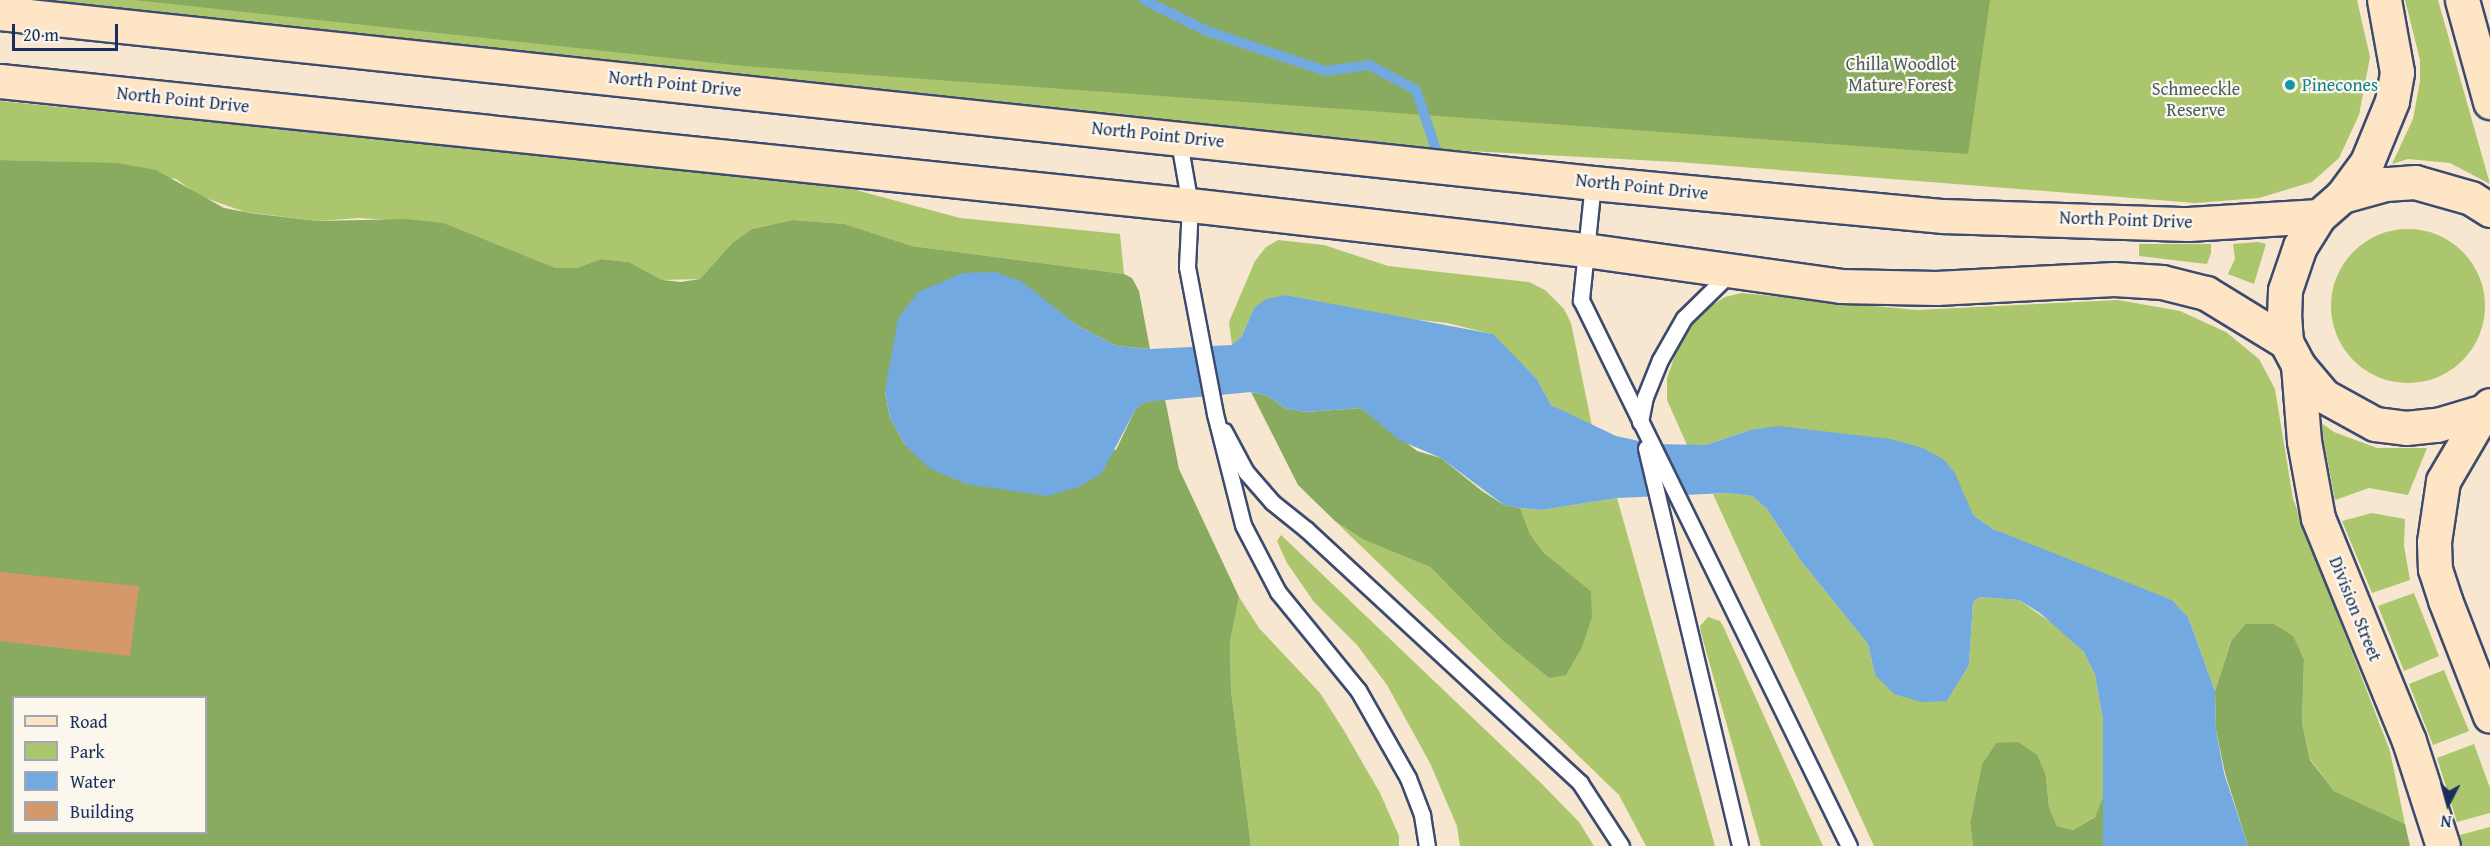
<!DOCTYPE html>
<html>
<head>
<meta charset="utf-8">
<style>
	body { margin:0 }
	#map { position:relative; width:2490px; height:846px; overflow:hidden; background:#f7e7d0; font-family:"Gentium Book Plus",serif }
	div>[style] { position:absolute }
	.green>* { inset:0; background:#abc66c }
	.round { border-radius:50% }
	.forest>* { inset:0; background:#88ab60 }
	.water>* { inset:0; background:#72a9e0 }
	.stream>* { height:10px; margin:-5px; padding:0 5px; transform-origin:5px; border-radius:5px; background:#72a9e0 }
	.building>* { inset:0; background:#d5986a }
	.roads { filter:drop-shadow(2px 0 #3c4b6f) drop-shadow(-2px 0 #3c4b6f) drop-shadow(0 2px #3c4b6f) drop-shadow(0 -2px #3c4b6f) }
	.lane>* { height:15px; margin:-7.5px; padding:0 7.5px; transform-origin:7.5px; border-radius:7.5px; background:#fff }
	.secondary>* { height:33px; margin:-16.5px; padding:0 16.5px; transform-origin:16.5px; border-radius:16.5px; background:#fde5c5 }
	.dots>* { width:16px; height:16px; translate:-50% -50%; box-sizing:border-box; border:3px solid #fbf7ec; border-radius:50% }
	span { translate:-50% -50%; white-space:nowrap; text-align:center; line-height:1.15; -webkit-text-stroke:4.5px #fbf7ec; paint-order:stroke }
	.park-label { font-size:18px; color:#465c62 }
	.street-label { font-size:18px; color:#1b2f5e }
	.culture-label { font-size:18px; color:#0d838f }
	.left { translate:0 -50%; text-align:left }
	.legend { position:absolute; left:12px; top:696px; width:195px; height:138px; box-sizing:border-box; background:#fbf7ec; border:2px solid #a1a7b3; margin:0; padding:8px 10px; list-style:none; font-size:18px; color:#1b2f5e }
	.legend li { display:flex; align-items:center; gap:12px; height:30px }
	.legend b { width:30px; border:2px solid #a1a7b3 }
	.north { position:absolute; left:2418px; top:774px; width:60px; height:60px; -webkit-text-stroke:4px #fbf7ec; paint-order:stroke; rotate:186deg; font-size:16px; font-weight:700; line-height:24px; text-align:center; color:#1b2f5e }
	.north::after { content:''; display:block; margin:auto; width:21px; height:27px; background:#1b2f5e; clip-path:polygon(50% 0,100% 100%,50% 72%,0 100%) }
	.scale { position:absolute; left:12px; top:24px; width:106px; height:27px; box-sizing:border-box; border:3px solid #1b2f5e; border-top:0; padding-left:8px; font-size:18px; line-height:21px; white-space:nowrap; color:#1b2f5e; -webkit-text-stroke:4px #fbf7ec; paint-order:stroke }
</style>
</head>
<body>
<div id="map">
	<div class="green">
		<div style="clip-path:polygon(0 0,2357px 0,2370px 57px,2359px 115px,2339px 158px,2312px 182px,2259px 198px,2195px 203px,1678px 162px,1178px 136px)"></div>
		<div style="clip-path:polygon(2405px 0,2438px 0,2490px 184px,2450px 163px,2408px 159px,2392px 164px,2413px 119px,2420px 81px,2420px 60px)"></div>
		<div style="clip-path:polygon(0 101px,841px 186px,960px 218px,1120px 234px,1124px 274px,912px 246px,845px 224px,793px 220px,752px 229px,732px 243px,700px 279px,662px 280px,629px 262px,601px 259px,577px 268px,556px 268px,444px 223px,359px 218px,318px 221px,245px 212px,200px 196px,176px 179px,71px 162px,0 160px)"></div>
		<div class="round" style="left:2331px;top:229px;width:154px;height:154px"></div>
		<div style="clip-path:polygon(1278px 240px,1324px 245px,1388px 266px,1529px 282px,1545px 290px,1564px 309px,1571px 323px,1592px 426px,1551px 405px,1537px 379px,1492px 334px,1447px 323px,1401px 318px,1285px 295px,1254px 308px,1242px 336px,1232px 345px,1229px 322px,1255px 261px,1266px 247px)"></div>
		<div style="clip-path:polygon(2258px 242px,2266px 244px,2254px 284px,2228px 274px,2235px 259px,2233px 244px)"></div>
		<div style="clip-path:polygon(2139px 244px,2211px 244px,2211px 253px,2207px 264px,2139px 256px)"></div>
		<div style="clip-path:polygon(1742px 293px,1916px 310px,2118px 300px,2180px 311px,2226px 332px,2259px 359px,2275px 389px,2293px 499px,2390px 751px,2405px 824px,2334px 791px,2310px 759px,2302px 723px,2304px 660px,2231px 640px,2215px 691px,2188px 617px,2172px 600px,2074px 564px,1993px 529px,1973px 515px,1750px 430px,1706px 445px,1687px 445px,1667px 400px,1667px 378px,1677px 350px,1700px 313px,1725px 297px)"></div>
		<div style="clip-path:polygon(2320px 422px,2334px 432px,2377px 448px,2427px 448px,2408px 495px,2369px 488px,2335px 500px)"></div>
		<div style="clip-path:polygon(1728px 493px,1752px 496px,1767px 509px,1801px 561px,1868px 644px,1875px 675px,1947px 701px,1969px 665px,1973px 602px,1980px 597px,2019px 600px,2056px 626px,2084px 652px,2095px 675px,2103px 720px,2104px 761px,2104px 795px,2096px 816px,2073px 830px,2057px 826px,2049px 807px,2046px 776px,1996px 743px,1982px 764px,1970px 823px,1973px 846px,1874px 846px,1713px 494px)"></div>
		<div style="clip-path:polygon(1617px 498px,1715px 846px,1646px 846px,1619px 795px,1335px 521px,1364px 540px,1430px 567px,1503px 641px,1549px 678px,1591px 591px,1543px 552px,1530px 534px,1520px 508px,1542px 510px)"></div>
		<div style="clip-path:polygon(2372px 513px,2405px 519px,2404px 546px,2410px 580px,2372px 593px,2342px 521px)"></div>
		<div style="clip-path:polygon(1281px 535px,1541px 783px,1579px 822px,1594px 846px,1460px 846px,1457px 826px,1430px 763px,1387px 685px,1357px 645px,1314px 602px,1287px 563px,1277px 541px)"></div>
		<div style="clip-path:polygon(2414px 593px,2439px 656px,2404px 671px,2378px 606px)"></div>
		<div style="clip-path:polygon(1239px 597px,1259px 628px,1320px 693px,1343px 729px,1380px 793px,1399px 836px,1399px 846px,1251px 846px,1231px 691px,1230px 642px)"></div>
		<div style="clip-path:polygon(1708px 617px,1720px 621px,1724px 628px,1823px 846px,1761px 846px,1701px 633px,1700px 626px)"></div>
		<div style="clip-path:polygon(2444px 670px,2469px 731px,2433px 745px,2409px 684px)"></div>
		<div style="clip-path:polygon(2474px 744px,2490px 788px,2490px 813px,2457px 822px,2437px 758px)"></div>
		<div style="clip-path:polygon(2490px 827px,2490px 846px,2463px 846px,2460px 835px)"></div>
	</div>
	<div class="forest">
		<div style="clip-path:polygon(134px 0,1990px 0,1968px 154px,744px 66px)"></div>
		<div style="clip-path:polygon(evenodd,0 160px,117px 163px,156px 170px,224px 208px,250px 213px,318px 221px,405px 219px,444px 223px,556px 268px,577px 268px,601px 259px,629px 262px,662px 280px,681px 282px,700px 279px,732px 243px,752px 229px,793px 220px,845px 224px,912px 246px,1124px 274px,1132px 278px,1139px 291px,1150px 349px,1117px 346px,1078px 326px,1050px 305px,885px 391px,890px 418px,905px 445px,1116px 450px,1135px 410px,1145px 402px,1165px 399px,1179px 469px,1239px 597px,1230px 642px,1231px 691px,1251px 846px,0 846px,0 160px,14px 698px,206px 698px,206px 832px,14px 832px,14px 698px)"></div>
		<div style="clip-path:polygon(1251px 392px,1268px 396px,1285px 408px,1306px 412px,1361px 408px,1417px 451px,1441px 458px,1482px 491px,1504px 505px,1520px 508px,1530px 534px,1543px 552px,1591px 591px,1592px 617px,1582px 647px,1566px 675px,1549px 678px,1503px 641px,1430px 567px,1364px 540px,1335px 521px,1298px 485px)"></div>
		<div style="clip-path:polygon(2246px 624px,2274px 624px,2293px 636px,2304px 660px,2302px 723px,2310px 760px,2334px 791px,2405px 824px,2410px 846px,2248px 846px,2225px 773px,2216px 730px,2215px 691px,2231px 641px)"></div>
		<div style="clip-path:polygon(2018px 742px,2037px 755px,2046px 776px,2049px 807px,2057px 826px,2073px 830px,2095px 817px,2104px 795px,2103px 846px,1973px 846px,1970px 823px,1982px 764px,1996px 743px)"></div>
	</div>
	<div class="water">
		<div style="clip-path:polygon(995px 272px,1021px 281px,1078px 326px,1117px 346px,1150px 349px,1232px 345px,1242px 336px,1254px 308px,1266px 299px,1285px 295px,1493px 334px,1537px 379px,1551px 405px,1616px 436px,1653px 444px,1706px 445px,1750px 430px,1778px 426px,1890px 439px,1923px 448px,1943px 459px,1955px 473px,1973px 515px,1993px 529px,2172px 600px,2188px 617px,2215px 691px,2216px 730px,2224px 773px,2248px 846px,2103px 846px,2103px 720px,2095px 675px,2084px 652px,2040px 613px,2019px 600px,1980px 597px,1973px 602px,1969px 665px,1947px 701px,1921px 702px,1894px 694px,1875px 675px,1868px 644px,1801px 561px,1767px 509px,1752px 496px,1728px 493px,1617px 498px,1542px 510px,1520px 508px,1504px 505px,1441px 458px,1399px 440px,1361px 408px,1306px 412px,1285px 408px,1268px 396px,1251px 392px,1145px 402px,1135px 410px,1102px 473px,1079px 487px,1047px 496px,966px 484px,929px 468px,905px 445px,890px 418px,885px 391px,898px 319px,918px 292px,963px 273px)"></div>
	</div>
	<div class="stream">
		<div style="left:1144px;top:0;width:70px;rotate:26.2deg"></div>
		<div style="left:1207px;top:31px;width:62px;rotate:18.7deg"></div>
		<div style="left:1266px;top:51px;width:63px;rotate:18.4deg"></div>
		<div style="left:1326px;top:71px;width:43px;rotate:-7.9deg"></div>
		<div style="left:1369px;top:65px;width:53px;rotate:28deg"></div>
		<div style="left:1416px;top:90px;width:76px;rotate:71.6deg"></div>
	</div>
	<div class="building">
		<div style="clip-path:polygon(0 572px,139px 586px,130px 656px,0 641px)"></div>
	</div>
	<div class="roads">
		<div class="lane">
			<div style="left:1178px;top:136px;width:70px;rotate:80.1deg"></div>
			<div style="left:1190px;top:205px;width:62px;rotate:92.8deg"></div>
			<div style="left:1187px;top:267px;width:150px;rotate:79.2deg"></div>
			<div style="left:1215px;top:414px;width:114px;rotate:75.8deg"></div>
			<div style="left:1243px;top:525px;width:76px;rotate:62.4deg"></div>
			<div style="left:1278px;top:592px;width:127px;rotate:50.8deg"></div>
			<div style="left:1358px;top:690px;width:101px;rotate:60.4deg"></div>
			<div style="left:1408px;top:778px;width:40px;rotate:69deg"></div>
			<div style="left:1422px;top:815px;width:31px;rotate:81deg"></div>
			<div style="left:1593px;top:183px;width:118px;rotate:95.9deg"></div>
			<div style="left:1581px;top:300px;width:608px;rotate:63.86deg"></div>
			<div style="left:1640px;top:422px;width:25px;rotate:-79deg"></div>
			<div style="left:1645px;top:397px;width:40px;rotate:-68deg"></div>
			<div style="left:1660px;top:360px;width:48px;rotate:-60.3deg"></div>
			<div style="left:1684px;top:318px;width:66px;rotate:-44.4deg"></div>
			<div style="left:1224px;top:431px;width:47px;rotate:61.8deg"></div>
			<div style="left:1246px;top:472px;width:40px;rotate:49deg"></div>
			<div style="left:1272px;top:502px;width:45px;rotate:38.7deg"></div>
			<div style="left:1307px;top:530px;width:372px;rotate:42.8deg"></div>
			<div style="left:1580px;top:783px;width:75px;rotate:56.9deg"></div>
			<div style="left:1646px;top:448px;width:409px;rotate:76.7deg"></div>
		</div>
		<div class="secondary">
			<div style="left:2462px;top:0;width:106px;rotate:74.6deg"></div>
			<div style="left:0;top:13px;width:1602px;rotate:6.09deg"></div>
			<div style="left:1593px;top:183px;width:352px;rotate:5.4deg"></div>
			<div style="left:1943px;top:216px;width:245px;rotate:1.9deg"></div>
			<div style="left:2188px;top:224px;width:131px;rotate:-3.5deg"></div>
			<div style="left:0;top:81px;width:1196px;rotate:5.95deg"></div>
			<div style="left:1190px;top:205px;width:398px;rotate:6.5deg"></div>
			<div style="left:1585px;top:250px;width:258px;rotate:8deg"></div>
			<div style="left:1840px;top:286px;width:96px;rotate:1.2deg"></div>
			<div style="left:1936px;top:288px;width:178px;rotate:-2.9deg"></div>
			<div style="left:2114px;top:279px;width:48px;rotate:3.6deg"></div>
			<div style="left:2162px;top:282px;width:45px;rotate:14deg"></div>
			<div style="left:2206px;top:293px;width:94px;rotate:31.5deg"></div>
			<div style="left:2342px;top:196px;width:42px;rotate:-53.7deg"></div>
			<div style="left:2367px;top:162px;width:66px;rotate:-67.7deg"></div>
			<div style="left:2392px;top:101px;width:29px;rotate:-80deg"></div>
			<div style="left:2397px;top:72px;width:73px;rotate:-100.2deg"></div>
			<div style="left:2490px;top:210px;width:22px;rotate:-148deg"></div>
			<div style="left:2471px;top:198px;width:58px;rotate:-164.1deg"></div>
			<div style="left:2415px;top:182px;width:30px;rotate:176deg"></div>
			<div style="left:2385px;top:184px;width:45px;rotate:164.4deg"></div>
			<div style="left:2342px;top:196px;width:30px;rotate:139deg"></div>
			<div style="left:2319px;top:216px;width:36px;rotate:122deg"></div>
			<div style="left:2300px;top:246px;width:46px;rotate:108.8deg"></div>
			<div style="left:2285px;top:290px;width:24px;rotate:92deg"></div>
			<div style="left:2284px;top:314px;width:28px;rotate:86deg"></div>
			<div style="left:2286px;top:342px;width:26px;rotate:62deg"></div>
			<div style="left:2298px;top:365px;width:40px;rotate:50deg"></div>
			<div style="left:2324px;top:396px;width:58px;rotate:28.8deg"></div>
			<div style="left:2375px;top:424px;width:31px;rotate:7deg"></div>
			<div style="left:2406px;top:428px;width:31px;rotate:-6deg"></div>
			<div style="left:2437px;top:425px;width:49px;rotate:-16.6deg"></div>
			<div style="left:2484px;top:411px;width:8px;rotate:-45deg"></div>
			<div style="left:2298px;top:365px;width:76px;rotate:85.5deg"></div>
			<div style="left:2304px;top:441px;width:78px;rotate:79.7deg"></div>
			<div style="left:2318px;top:518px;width:241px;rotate:67.8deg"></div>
			<div style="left:2409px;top:741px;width:110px;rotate:72.1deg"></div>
			<div style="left:2484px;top:411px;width:81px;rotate:120.4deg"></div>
			<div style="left:2443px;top:481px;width:62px;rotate:98.4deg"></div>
			<div style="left:2434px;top:542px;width:27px;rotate:88deg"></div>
			<div style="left:2435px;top:569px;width:33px;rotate:72deg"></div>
			<div style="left:2445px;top:600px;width:124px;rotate:68.8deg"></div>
		</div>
	</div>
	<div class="dots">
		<div style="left:2290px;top:85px;background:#0f9aa8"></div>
	</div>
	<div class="park-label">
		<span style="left:1901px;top:75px">Chilla Woodlot<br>Mature Forest</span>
		<span style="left:2196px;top:100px">Schmeeckle<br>Reserve</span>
	</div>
	<div class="street-label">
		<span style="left:675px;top:84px;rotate:6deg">North Point Drive</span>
		<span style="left:183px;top:100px;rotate:6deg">North Point Drive</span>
		<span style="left:1158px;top:135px;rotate:6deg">North Point Drive</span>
		<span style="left:1642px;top:187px;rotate:6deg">North Point Drive</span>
		<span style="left:2126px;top:220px;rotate:2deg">North Point Drive</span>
		<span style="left:2355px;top:609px;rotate:68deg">Division Street</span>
	</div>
	<div class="culture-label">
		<span class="left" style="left:2302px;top:85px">Pinecones</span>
	</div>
	<ul class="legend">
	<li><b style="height:8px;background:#fde5c5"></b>Road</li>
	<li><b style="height:16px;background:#abc66c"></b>Park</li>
	<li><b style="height:16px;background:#72a9e0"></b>Water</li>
	<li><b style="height:16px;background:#d5986a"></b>Building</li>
	</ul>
	<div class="north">N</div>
	<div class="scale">20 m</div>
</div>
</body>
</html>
